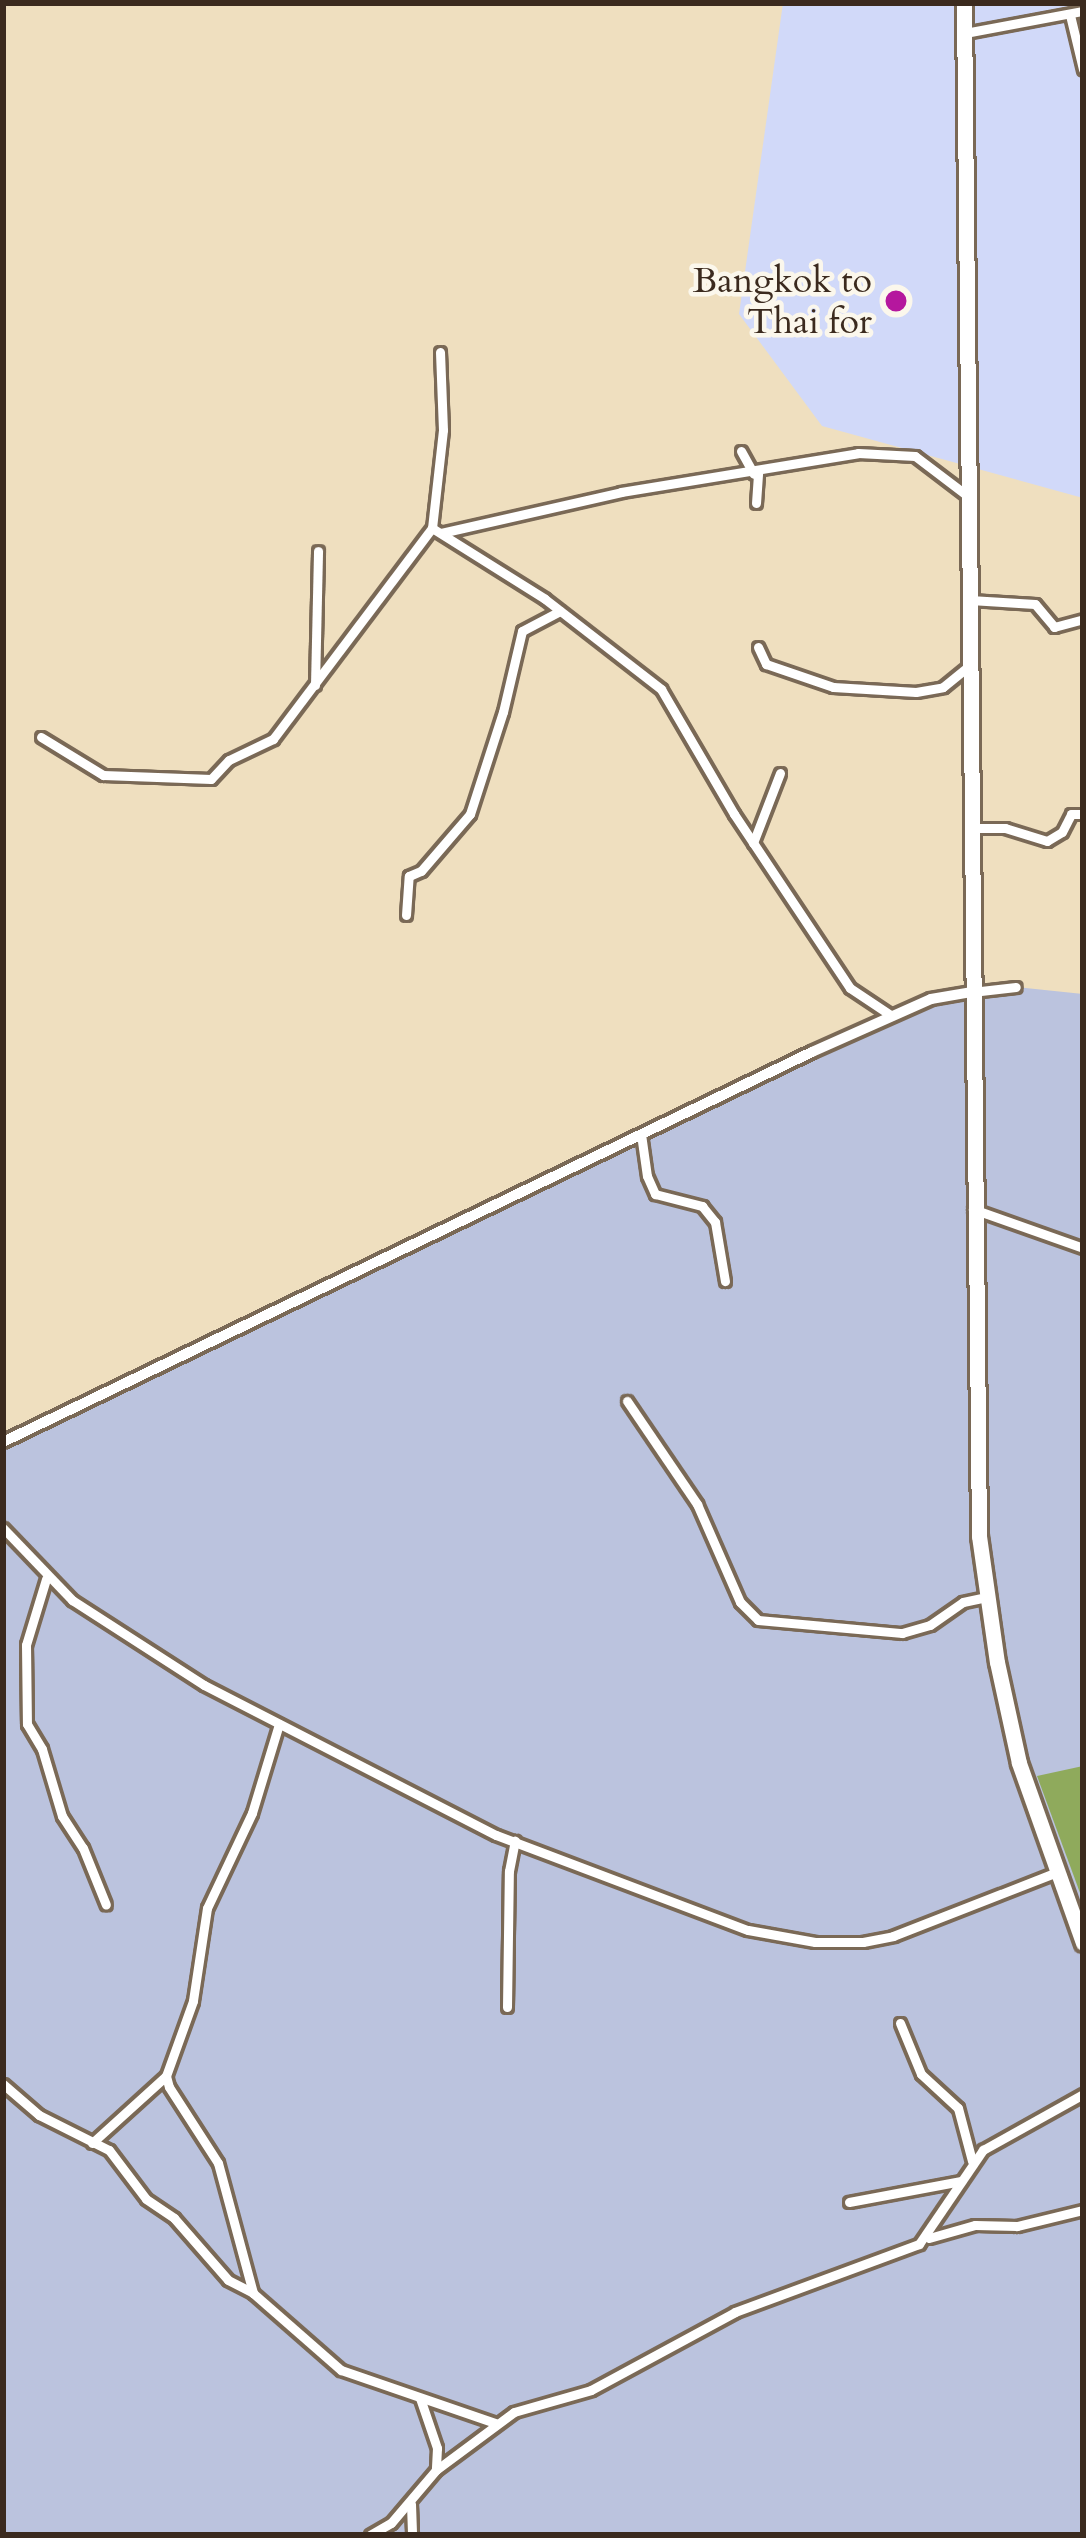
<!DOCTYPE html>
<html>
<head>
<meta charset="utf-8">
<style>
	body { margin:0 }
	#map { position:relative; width:1086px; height:2538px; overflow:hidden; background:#efdfbf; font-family:Cardo,serif }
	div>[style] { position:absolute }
	.built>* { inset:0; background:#d1d9f9 }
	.industrial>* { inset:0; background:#bbc3de }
	.forest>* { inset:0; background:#8faa5c }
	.roads { filter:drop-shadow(3px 0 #7a6956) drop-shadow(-3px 0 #7a6956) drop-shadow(0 3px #7a6956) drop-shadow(0 -3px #7a6956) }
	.minor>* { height:9px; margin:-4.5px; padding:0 4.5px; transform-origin:4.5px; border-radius:4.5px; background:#fff }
	.tertiary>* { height:10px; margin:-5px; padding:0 5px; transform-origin:5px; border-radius:5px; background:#fff }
	.trunk>* { height:15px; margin:-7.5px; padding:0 7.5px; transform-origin:7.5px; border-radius:7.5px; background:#fff }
	.dots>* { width:33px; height:33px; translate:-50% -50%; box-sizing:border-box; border:6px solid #fbf7ec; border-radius:50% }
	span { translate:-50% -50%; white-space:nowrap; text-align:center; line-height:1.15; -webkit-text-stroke:9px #fbf7ec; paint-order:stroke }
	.poi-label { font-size:36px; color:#3b2a1e }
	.right { translate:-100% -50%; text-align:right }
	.frame { position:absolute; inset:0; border:6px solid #3b2a1e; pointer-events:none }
</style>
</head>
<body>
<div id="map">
	<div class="built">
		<div style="clip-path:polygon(783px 3px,1083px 3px,1083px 498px,822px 426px,739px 314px)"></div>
	</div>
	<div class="industrial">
		<div style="clip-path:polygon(1016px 987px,1083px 994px,1083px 2535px,3px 2535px,3px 1439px,949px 996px,1016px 995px)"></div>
	</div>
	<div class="forest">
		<div style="clip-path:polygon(1083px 1766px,1083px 1901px,1037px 1776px)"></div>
	</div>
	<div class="roads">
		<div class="minor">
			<div style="left:1070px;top:15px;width:56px;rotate:76.5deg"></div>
			<div style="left:965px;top:33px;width:120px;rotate:-10.6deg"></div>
			<div style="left:440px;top:352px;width:78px;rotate:87.8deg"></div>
			<div style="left:443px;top:430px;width:99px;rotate:96.4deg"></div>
			<div style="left:432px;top:528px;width:133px;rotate:32.1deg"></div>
			<div style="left:545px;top:599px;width:147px;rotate:37.8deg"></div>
			<div style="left:661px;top:689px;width:145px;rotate:59.7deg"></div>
			<div style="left:734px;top:814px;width:209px;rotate:56.3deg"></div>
			<div style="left:850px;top:988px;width:50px;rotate:33.7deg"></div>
			<div style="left:741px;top:451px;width:26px;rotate:61deg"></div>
			<div style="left:756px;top:503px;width:30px;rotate:-86deg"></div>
			<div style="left:441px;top:533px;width:185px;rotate:-12.8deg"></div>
			<div style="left:621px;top:492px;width:240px;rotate:-9.3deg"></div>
			<div style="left:858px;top:453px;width:57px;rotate:3deg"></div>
			<div style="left:915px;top:456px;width:68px;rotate:37.2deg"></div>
			<div style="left:970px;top:600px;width:65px;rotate:3.5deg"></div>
			<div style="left:1035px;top:604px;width:30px;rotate:50deg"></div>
			<div style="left:1054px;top:627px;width:30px;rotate:-15deg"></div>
			<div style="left:758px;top:647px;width:19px;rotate:65deg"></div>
			<div style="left:766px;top:664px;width:71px;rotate:18.9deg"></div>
			<div style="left:833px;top:687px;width:83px;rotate:3.4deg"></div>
			<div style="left:916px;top:692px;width:27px;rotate:-10deg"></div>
			<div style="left:943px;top:687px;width:36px;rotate:-39deg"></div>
			<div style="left:315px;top:685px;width:134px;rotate:-88.7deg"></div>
			<div style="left:41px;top:737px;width:73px;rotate:31.5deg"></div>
			<div style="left:103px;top:775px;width:108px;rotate:2.1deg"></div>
			<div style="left:211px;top:779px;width:26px;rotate:-47deg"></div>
			<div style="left:229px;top:760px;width:49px;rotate:-25.5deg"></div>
			<div style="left:273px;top:739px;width:264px;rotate:-53deg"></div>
			<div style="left:972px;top:828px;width:33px"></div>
			<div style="left:1005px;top:828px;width:44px;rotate:17.2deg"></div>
			<div style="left:1047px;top:841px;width:17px;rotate:-31deg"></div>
			<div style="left:1062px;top:832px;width:20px;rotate:-63deg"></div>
			<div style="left:1071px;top:814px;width:12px"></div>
			<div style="left:753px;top:843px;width:75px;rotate:-68.9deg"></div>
			<div style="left:406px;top:915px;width:39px;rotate:-86deg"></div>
			<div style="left:409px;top:876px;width:13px;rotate:-23deg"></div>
			<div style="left:421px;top:871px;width:75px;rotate:-49.3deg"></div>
			<div style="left:470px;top:814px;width:107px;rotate:-72.1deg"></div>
			<div style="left:503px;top:712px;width:83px;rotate:-76.8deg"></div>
			<div style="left:522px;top:631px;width:43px;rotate:-27.8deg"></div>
			<div style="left:972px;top:992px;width:44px;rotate:-6.5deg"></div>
			<div style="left:641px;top:1134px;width:42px;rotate:81.9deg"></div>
			<div style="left:647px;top:1176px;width:20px;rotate:66deg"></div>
			<div style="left:655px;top:1194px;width:49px;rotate:14.3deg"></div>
			<div style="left:702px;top:1206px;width:21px;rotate:51deg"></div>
			<div style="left:715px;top:1222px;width:60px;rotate:80.4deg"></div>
			<div style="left:973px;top:1209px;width:117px;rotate:19.5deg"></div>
			<div style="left:627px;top:1401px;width:125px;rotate:55.8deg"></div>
			<div style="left:697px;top:1504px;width:107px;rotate:66.3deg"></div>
			<div style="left:740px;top:1602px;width:25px;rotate:45deg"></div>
			<div style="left:758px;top:1620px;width:145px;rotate:5.2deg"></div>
			<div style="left:902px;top:1633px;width:29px;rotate:-16deg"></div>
			<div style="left:930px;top:1625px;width:40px;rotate:-34.9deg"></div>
			<div style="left:963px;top:1602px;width:24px;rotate:-12deg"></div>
			<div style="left:3px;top:1528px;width:100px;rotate:46.2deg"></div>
			<div style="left:72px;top:1600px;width:157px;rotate:32.8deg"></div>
			<div style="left:204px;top:1685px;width:328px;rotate:27.2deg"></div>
			<div style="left:496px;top:1835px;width:269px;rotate:20.7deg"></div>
			<div style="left:748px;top:1930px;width:68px;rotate:10.2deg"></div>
			<div style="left:815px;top:1942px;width:48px"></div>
			<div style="left:863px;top:1942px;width:31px;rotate:-11deg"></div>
			<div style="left:893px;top:1936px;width:174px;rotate:-21.3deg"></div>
			<div style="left:46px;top:1579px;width:69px;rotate:106.9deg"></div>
			<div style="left:26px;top:1645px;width:79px;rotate:89.3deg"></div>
			<div style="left:27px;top:1724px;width:29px;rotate:59deg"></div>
			<div style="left:42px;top:1749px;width:70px;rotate:73.4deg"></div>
			<div style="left:62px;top:1816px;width:38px;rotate:57deg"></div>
			<div style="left:83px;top:1848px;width:61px;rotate:68deg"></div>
			<div style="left:279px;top:1724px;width:93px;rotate:106.9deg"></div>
			<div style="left:252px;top:1813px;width:105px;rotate:115.3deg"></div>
			<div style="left:207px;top:1908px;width:94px;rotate:98.6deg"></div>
			<div style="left:193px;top:2001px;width:80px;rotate:109.8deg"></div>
			<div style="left:166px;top:2076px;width:11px;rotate:75deg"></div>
			<div style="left:169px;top:2087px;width:90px;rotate:57.2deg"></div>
			<div style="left:218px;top:2163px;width:135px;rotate:74.9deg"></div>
			<div style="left:253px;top:2293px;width:117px;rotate:41.2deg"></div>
			<div style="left:341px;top:2370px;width:163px;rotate:19deg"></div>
			<div style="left:507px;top:2007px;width:136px;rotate:-89.2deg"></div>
			<div style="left:509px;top:1871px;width:31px;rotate:-79deg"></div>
			<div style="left:900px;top:2023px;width:55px;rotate:67.6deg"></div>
			<div style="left:921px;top:2074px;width:50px;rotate:42.6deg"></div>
			<div style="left:958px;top:2108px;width:55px;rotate:75.2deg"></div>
			<div style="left:3px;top:2084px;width:48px;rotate:40.7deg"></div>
			<div style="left:39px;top:2115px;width:78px;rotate:26.6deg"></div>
			<div style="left:109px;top:2150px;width:61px;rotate:52.9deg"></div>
			<div style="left:146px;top:2199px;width:34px;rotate:34deg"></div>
			<div style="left:174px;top:2218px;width:82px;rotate:48.9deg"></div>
			<div style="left:228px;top:2280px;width:28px;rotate:27deg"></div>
			<div style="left:92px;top:2143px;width:100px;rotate:-42.2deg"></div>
			<div style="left:849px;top:2202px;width:114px;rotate:-10.6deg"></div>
			<div style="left:929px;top:2238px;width:48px;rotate:-15.8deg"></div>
			<div style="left:975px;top:2225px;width:42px;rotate:1.4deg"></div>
			<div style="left:1017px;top:2226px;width:68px;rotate:-13.6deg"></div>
			<div style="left:420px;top:2398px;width:53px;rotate:71.2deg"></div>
			<div style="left:437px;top:2448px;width:22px;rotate:93deg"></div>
			<div style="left:411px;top:2504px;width:31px;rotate:88deg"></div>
			<div style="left:370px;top:2535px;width:24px;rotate:-30deg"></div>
			<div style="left:391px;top:2523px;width:70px;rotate:-49.7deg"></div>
			<div style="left:436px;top:2470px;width:97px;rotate:-36.6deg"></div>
			<div style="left:514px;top:2412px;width:80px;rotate:-15.9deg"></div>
			<div style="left:591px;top:2390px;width:164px;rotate:-28.4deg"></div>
			<div style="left:735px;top:2312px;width:196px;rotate:-20.3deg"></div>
			<div style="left:919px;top:2244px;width:114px;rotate:-55.8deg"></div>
			<div style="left:983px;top:2150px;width:115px;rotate:-29.2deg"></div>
		</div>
		<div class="tertiary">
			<div style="left:3px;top:1442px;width:898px;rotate:-25.74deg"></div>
			<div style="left:812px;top:1052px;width:130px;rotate:-24deg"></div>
			<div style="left:931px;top:999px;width:42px;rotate:-9.7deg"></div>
		</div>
		<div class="trunk">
			<div style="left:964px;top:3px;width:1533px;rotate:89.44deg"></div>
			<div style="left:979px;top:1536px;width:127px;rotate:81.9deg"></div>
			<div style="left:997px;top:1662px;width:103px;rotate:77.7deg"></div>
			<div style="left:1019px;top:1763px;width:191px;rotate:70.4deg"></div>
		</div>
	</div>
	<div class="dots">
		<div style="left:896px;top:301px;background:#b5179e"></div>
	</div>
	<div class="poi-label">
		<span class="right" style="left:872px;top:301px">Bangkok to<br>Thai for</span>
	</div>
	<div class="frame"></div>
</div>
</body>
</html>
